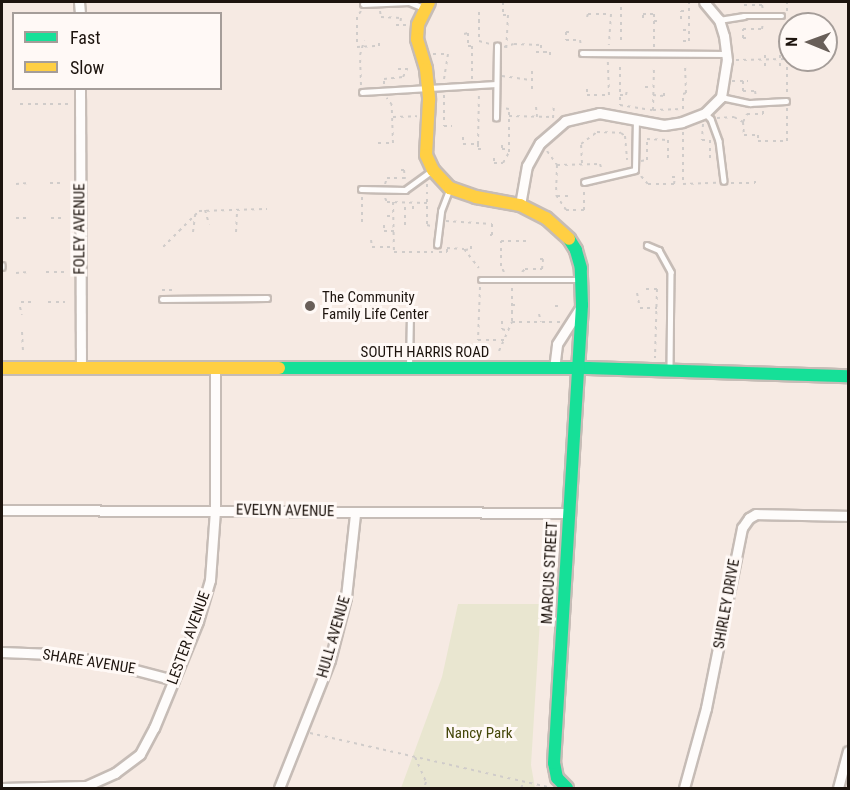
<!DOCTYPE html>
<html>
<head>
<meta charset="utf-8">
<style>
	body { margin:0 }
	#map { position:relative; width:850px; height:790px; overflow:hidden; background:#f6eae3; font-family:"Roboto Condensed",sans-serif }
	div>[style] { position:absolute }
	.green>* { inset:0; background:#e9e6d0 }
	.path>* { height:2px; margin-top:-1px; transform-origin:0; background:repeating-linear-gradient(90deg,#d0ccca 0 3px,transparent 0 7.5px) }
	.roads { filter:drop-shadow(2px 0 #c6bcb6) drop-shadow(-2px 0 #c6bcb6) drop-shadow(0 2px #c6bcb6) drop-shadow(0 -2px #c6bcb6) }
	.lane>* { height:4.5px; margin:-2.25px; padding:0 2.25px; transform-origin:2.25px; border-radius:2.25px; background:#fefcfb }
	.street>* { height:9px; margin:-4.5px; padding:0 4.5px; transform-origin:4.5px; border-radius:4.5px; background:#fefcfb }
	.fast>* { height:12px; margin:-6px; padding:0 6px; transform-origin:6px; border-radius:6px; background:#16e098 }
	.slow>* { height:12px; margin:-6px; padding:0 6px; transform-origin:6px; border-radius:6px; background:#ffcf43 }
	.dots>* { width:16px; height:16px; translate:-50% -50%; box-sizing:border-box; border:3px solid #fff9f6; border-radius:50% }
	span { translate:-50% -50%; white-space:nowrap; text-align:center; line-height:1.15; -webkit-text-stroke:6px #fff9f6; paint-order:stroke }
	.street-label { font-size:15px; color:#1d140e }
	.poi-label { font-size:15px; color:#1d140e }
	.left { translate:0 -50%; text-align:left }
	.park-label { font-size:15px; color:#454709 }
	.frame { position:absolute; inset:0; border:3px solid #1d140e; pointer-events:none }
	.legend { position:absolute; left:12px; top:12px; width:210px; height:78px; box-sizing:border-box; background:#fff9f6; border:2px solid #a59d99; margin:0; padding:8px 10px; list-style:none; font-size:18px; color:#1d140e }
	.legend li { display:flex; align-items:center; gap:12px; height:30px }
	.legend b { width:30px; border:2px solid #a59d99 }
	.north { position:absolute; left:778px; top:12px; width:60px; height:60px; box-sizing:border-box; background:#fff9f6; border:2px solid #a59d99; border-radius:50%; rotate:271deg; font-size:16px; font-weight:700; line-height:24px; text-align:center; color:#1d140e }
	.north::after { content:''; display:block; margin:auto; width:21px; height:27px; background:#695f59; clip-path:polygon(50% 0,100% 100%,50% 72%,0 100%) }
</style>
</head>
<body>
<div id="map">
	<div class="green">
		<div style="clip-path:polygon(458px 604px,541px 604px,531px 765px,535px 788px,401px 788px,442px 677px)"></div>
	</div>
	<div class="path">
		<div style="left:494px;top:2px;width:1px;rotate:90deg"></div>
		<div style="left:503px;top:2px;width:13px;rotate:90deg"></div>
		<div style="left:503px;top:15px;width:5px"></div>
		<div style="left:508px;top:15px;width:33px;rotate:93deg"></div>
		<div style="left:744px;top:5px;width:18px"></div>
		<div style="left:762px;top:5px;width:5px;rotate:79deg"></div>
		<div style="left:361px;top:11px;width:7px;rotate:124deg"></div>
		<div style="left:357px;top:17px;width:30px;rotate:90deg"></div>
		<div style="left:357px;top:47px;width:22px;rotate:-3deg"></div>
		<div style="left:379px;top:46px;width:5px;rotate:-90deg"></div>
		<div style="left:380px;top:11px;width:6px;rotate:81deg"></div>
		<div style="left:381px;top:17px;width:20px;rotate:3deg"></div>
		<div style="left:401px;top:18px;width:7px;rotate:98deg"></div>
		<div style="left:787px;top:11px;width:9px;rotate:-90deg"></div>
		<div style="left:479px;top:12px;width:29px;rotate:90deg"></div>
		<div style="left:479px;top:41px;width:11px;rotate:15deg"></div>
		<div style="left:587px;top:17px;width:3px;rotate:-72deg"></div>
		<div style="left:588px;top:14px;width:23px"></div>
		<div style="left:611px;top:14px;width:31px;rotate:94deg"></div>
		<div style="left:643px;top:18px;width:4px;rotate:-90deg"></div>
		<div style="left:643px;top:14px;width:11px"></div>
		<div style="left:654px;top:14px;width:33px;rotate:90deg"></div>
		<div style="left:681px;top:19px;width:8px;rotate:-90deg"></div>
		<div style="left:681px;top:11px;width:7px"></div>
		<div style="left:654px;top:21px;width:7px"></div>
		<div style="left:787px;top:22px;width:73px;rotate:90deg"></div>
		<div style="left:396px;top:25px;width:10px"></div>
		<div style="left:683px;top:30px;width:6px"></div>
		<div style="left:569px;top:32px;width:3px;rotate:180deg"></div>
		<div style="left:566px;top:32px;width:8px;rotate:90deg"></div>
		<div style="left:566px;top:40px;width:14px"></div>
		<div style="left:580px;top:40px;width:6px;rotate:81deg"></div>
		<div style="left:464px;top:34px;width:4px;rotate:-14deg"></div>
		<div style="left:468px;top:33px;width:13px;rotate:90deg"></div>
		<div style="left:468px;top:46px;width:4px"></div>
		<div style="left:472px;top:46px;width:33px;rotate:90deg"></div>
		<div style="left:746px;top:38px;width:3px;rotate:180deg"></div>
		<div style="left:743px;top:38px;width:9px;rotate:-90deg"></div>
		<div style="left:743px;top:29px;width:19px"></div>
		<div style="left:762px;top:29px;width:7px;rotate:-82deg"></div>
		<div style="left:621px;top:40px;width:38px;rotate:-90deg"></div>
		<div style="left:683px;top:41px;width:6px"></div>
		<div style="left:689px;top:41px;width:39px;rotate:-90deg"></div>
		<div style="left:504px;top:47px;width:10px;rotate:-17deg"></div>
		<div style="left:514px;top:44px;width:27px;rotate:2deg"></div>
		<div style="left:541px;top:45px;width:7px;rotate:90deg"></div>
		<div style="left:536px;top:52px;width:14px"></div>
		<div style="left:550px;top:52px;width:5px;rotate:90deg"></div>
		<div style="left:433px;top:54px;width:15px"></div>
		<div style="left:448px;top:54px;width:26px;rotate:99deg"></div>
		<div style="left:736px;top:60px;width:51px;rotate:-1.1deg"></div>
		<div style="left:765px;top:66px;width:13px;rotate:-90deg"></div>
		<div style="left:780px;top:66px;width:13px;rotate:-90deg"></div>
		<div style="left:620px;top:67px;width:38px;rotate:90deg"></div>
		<div style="left:620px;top:105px;width:33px;rotate:9deg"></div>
		<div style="left:653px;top:110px;width:30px;rotate:-2deg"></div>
		<div style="left:683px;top:109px;width:15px;rotate:-90deg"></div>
		<div style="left:683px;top:94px;width:3px;rotate:-18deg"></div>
		<div style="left:686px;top:93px;width:26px;rotate:-92deg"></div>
		<div style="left:398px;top:69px;width:15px"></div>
		<div style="left:502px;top:76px;width:30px;rotate:8deg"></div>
		<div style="left:732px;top:81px;width:16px"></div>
		<div style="left:743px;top:81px;width:10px;rotate:90deg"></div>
		<div style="left:743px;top:91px;width:12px"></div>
		<div style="left:755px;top:91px;width:6px;rotate:81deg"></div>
		<div style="left:384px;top:84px;width:5px;rotate:-90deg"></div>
		<div style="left:384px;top:79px;width:19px;rotate:-6deg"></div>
		<div style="left:403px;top:77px;width:9px;rotate:-63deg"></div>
		<div style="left:361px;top:85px;width:30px;rotate:-92deg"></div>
		<div style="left:360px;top:55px;width:15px;rotate:-74deg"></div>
		<div style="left:645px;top:87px;width:8px"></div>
		<div style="left:532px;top:89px;width:19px;rotate:-90deg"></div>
		<div style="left:587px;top:89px;width:6px;rotate:90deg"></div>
		<div style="left:587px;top:95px;width:22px"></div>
		<div style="left:609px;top:95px;width:35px;rotate:-92deg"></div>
		<div style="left:444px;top:95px;width:31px;rotate:90deg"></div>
		<div style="left:444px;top:126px;width:8px"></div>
		<div style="left:620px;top:95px;width:6px"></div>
		<div style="left:626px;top:95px;width:5px;rotate:-79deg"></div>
		<div style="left:653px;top:95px;width:11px;rotate:5deg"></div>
		<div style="left:664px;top:96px;width:4px;rotate:-90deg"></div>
		<div style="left:20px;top:104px;width:51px"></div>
		<div style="left:536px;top:107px;width:10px;rotate:84deg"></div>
		<div style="left:653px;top:110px;width:43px;rotate:-88.7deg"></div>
		<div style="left:509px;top:116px;width:44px;rotate:1.3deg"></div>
		<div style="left:393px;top:117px;width:24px;rotate:-2deg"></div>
		<div style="left:553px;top:118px;width:15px;rotate:-86deg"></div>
		<div style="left:717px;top:118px;width:17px;rotate:-3deg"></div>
		<div style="left:734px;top:117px;width:10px;rotate:29deg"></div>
		<div style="left:743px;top:122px;width:13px;rotate:86deg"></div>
		<div style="left:744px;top:135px;width:14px"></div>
		<div style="left:758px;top:135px;width:6px;rotate:90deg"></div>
		<div style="left:758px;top:141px;width:29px"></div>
		<div style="left:787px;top:141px;width:35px;rotate:-90deg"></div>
		<div style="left:743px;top:122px;width:9px;rotate:-63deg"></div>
		<div style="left:747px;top:114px;width:16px"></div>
		<div style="left:763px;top:114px;width:6px;rotate:-90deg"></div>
		<div style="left:703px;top:124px;width:16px;rotate:94deg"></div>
		<div style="left:702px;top:140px;width:8px"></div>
		<div style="left:710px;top:140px;width:21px;rotate:90deg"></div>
		<div style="left:683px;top:132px;width:52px;rotate:90deg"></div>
		<div style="left:683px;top:184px;width:33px;rotate:-2deg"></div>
		<div style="left:463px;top:137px;width:7px;rotate:90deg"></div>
		<div style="left:463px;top:144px;width:15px"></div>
		<div style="left:478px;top:144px;width:52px;rotate:-88.9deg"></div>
		<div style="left:378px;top:143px;width:15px"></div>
		<div style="left:393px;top:143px;width:38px;rotate:-92deg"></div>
		<div style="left:392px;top:105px;width:9px;rotate:-126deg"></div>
		<div style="left:478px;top:144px;width:5px;rotate:90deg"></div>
		<div style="left:478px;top:149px;width:8px"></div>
		<div style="left:502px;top:145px;width:4px;rotate:90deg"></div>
		<div style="left:502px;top:149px;width:7px"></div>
		<div style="left:547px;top:151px;width:17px;rotate:54deg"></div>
		<div style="left:557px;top:165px;width:43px;rotate:-1.3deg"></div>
		<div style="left:600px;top:164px;width:7px;rotate:74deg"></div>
		<div style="left:494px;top:158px;width:5px;rotate:90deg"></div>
		<div style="left:494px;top:163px;width:9px"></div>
		<div style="left:503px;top:163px;width:13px;rotate:-61deg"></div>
		<div style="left:509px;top:152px;width:43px;rotate:-90deg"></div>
		<div style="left:509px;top:109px;width:6px;rotate:-171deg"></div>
		<div style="left:641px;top:161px;width:6px;rotate:-9deg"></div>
		<div style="left:647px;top:160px;width:21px;rotate:-90deg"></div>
		<div style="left:647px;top:139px;width:21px;rotate:3deg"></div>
		<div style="left:668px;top:140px;width:19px;rotate:90deg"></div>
		<div style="left:582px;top:163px;width:19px;rotate:-93deg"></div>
		<div style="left:581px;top:144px;width:20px;rotate:-37deg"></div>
		<div style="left:597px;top:132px;width:24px;rotate:2deg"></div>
		<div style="left:621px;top:133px;width:5px;rotate:37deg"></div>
		<div style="left:625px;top:136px;width:24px;rotate:85deg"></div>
		<div style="left:557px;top:165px;width:30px;rotate:92deg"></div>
		<div style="left:556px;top:195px;width:18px;rotate:56deg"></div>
		<div style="left:566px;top:210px;width:18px"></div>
		<div style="left:584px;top:210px;width:21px;rotate:-90deg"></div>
		<div style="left:401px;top:170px;width:3px"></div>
		<div style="left:404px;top:170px;width:9px;rotate:84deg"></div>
		<div style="left:641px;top:176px;width:11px;rotate:49deg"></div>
		<div style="left:648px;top:184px;width:26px"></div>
		<div style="left:674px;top:184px;width:7px;rotate:-82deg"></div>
		<div style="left:675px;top:177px;width:5px;rotate:180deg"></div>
		<div style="left:50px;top:183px;width:15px"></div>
		<div style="left:731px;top:183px;width:24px"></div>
		<div style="left:755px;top:183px;width:2px;rotate:-90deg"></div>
		<div style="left:16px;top:184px;width:13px;rotate:-4deg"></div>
		<div style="left:385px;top:184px;width:6px;rotate:-72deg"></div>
		<div style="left:387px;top:178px;width:18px"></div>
		<div style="left:427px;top:184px;width:41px;rotate:90deg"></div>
		<div style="left:427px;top:225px;width:4px;rotate:14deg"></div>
		<div style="left:557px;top:196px;width:11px"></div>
		<div style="left:362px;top:197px;width:25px;rotate:90deg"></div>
		<div style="left:385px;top:198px;width:4px;rotate:63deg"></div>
		<div style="left:387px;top:202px;width:40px;rotate:1.4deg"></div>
		<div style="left:393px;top:202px;width:50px;rotate:88.9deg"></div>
		<div style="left:394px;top:252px;width:39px"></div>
		<div style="left:413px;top:209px;width:6px;rotate:-90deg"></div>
		<div style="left:205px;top:210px;width:15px;rotate:74deg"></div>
		<div style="left:387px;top:216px;width:6px"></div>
		<div style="left:16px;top:218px;width:13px"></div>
		<div style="left:51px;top:218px;width:14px"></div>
		<div style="left:446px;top:221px;width:46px;rotate:3.7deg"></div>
		<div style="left:492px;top:224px;width:11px;rotate:90deg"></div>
		<div style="left:492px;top:235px;width:2px;rotate:180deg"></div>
		<div style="left:384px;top:225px;width:6px;rotate:90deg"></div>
		<div style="left:384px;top:231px;width:10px"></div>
		<div style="left:405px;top:225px;width:22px;rotate:-90deg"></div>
		<div style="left:193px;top:232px;width:17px;rotate:-83deg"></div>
		<div style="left:236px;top:232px;width:22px;rotate:-87deg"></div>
		<div style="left:371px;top:240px;width:7px;rotate:82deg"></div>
		<div style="left:372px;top:247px;width:22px"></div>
		<div style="left:163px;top:247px;width:51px;rotate:-45deg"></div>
		<div style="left:199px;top:211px;width:68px;rotate:-1.7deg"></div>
		<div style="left:465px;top:250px;width:6px;rotate:-9deg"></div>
		<div style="left:471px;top:249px;width:3px;rotate:-90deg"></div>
		<div style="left:439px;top:252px;width:8px"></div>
		<div style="left:447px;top:252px;width:4px;rotate:-90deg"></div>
		<div style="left:447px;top:248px;width:17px;rotate:3deg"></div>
		<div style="left:464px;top:249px;width:24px;rotate:52deg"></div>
		<div style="left:46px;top:272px;width:19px"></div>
		<div style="left:504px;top:272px;width:7px;rotate:-117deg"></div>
		<div style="left:501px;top:266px;width:25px;rotate:-90deg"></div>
		<div style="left:501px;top:241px;width:28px"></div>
		<div style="left:522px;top:272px;width:4px;rotate:-45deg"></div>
		<div style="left:525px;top:269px;width:17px"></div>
		<div style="left:542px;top:269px;width:10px;rotate:-84deg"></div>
		<div style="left:543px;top:259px;width:3px;rotate:180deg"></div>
		<div style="left:16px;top:273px;width:13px;rotate:-4deg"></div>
		<div style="left:480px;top:287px;width:53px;rotate:92.2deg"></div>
		<div style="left:478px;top:340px;width:26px"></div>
		<div style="left:512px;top:288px;width:34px;rotate:90deg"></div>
		<div style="left:512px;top:322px;width:48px"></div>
		<div style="left:646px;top:289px;width:11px"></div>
		<div style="left:657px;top:289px;width:69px;rotate:91.7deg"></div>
		<div style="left:162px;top:290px;width:12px"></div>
		<div style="left:637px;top:293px;width:15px;rotate:79deg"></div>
		<div style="left:640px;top:308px;width:17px"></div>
		<div style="left:21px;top:302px;width:10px"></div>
		<div style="left:48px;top:302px;width:17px"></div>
		<div style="left:512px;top:305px;width:6px"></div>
		<div style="left:555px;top:306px;width:6px"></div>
		<div style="left:20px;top:307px;width:8px;rotate:76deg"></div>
		<div style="left:539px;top:314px;width:8px;rotate:76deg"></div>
		<div style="left:502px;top:321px;width:8px;rotate:90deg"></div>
		<div style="left:502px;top:329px;width:6px;rotate:18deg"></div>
		<div style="left:22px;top:332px;width:19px;rotate:87deg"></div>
		<div style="left:499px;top:351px;width:32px;rotate:-66deg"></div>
		<div style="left:310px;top:733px;width:243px;rotate:12.8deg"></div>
		<div style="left:415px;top:757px;width:27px;rotate:66deg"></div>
		<div style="left:426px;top:782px;width:6px;rotate:108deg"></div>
		<div style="left:521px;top:788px;width:7px;rotate:-63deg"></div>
	</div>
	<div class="roads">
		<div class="lane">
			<div style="left:363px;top:4px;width:46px;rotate:-2.5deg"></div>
			<div style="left:409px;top:2px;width:16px;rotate:22deg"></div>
			<div style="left:719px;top:20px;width:25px;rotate:-9deg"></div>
			<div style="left:744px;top:16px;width:38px"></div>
			<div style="left:582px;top:53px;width:144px;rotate:0.4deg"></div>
			<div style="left:362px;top:92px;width:134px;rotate:-3.4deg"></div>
			<div style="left:721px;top:97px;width:30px;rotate:12deg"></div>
			<div style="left:750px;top:103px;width:36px;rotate:-3deg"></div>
			<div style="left:705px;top:113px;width:8px;rotate:45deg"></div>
			<div style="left:711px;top:119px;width:23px;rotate:70deg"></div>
			<div style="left:719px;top:141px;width:40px;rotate:82.9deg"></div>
			<div style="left:496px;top:118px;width:72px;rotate:-89.2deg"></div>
			<div style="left:584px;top:182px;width:52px;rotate:-13.2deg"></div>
			<div style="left:635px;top:170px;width:50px;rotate:-88.9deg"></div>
			<div style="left:361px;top:189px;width:44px;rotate:1.3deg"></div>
			<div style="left:405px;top:190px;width:34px;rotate:-36deg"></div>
			<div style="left:437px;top:245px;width:34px;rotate:-83deg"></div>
			<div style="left:441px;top:211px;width:25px;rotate:-69deg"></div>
			<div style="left:647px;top:245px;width:13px;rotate:23deg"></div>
			<div style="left:659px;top:250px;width:25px;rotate:61deg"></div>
			<div style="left:671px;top:272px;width:96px;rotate:90.6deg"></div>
			<div style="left:2px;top:265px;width:2px;rotate:90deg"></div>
			<div style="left:481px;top:280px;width:98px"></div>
			<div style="left:162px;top:299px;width:105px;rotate:-0.5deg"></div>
			<div style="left:409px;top:366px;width:54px;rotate:-88.9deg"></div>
		</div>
		<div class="street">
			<div style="left:79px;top:2px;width:12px;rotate:85deg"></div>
			<div style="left:80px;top:88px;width:281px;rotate:89.8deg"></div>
			<div style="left:520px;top:205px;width:40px;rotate:-80deg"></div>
			<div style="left:527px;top:166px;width:26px;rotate:-61deg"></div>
			<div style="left:540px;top:143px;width:33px;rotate:-41deg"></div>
			<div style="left:565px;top:121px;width:35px;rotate:-13deg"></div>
			<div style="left:599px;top:113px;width:66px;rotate:10.5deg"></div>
			<div style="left:664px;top:125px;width:18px;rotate:-9deg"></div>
			<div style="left:682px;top:122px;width:25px;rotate:-21deg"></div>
			<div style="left:705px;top:113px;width:23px;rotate:-45deg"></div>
			<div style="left:721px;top:97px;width:37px;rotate:-81deg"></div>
			<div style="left:727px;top:60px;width:24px;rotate:-97deg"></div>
			<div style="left:724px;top:36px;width:17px;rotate:-107deg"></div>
			<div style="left:719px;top:20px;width:23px;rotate:-130deg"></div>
			<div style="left:554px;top:369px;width:25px;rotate:-83deg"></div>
			<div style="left:557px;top:344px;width:46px;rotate:-57.3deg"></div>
			<div style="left:2px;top:510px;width:567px;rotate:0.3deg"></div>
			<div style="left:2px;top:652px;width:50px;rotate:2.3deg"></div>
			<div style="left:52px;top:654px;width:58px;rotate:9deg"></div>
			<div style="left:109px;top:663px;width:67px;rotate:14.7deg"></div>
			<div style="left:2px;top:788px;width:84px;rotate:-1.4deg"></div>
			<div style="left:86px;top:786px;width:32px;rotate:-24deg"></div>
			<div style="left:115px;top:773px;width:31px;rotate:-37deg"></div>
			<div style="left:140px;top:754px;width:30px;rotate:-62deg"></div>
			<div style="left:154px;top:728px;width:116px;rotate:-67.6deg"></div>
			<div style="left:198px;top:621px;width:43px;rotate:-73.7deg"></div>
			<div style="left:210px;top:580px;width:70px;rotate:-85.9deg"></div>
			<div style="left:215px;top:510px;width:142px;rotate:-90deg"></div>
			<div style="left:279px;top:788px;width:138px;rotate:-68.3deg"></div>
			<div style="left:330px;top:660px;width:65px;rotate:-75.7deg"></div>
			<div style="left:346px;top:597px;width:83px;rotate:-83.8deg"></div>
			<div style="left:684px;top:788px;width:83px;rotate:-74.6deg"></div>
			<div style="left:706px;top:708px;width:184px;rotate:-78.7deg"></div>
			<div style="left:742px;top:528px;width:12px;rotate:-55deg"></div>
			<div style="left:749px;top:518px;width:8px;rotate:-30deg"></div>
			<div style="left:756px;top:514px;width:92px;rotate:1.2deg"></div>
			<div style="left:838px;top:788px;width:38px;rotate:-75deg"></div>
		</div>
		<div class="fast">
			<div style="left:279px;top:368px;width:309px"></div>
			<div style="left:588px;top:368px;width:260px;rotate:1.8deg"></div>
			<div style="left:567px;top:788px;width:14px;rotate:-135deg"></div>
			<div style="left:557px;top:778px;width:15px;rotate:-101deg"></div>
			<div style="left:554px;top:763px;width:459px;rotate:-86.5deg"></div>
			<div style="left:582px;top:305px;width:37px;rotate:-92deg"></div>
			<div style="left:581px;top:268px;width:19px;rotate:-106deg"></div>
			<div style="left:576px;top:250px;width:13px;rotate:-122deg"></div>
		</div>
		<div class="slow">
			<div style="left:429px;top:2px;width:25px;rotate:116deg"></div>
			<div style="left:418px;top:25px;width:14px;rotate:94deg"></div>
			<div style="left:417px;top:39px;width:31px;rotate:73deg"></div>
			<div style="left:426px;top:69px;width:31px;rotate:84deg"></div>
			<div style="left:429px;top:100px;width:55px;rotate:93.1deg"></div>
			<div style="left:426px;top:155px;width:17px;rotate:65deg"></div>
			<div style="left:433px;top:170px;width:25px;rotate:47deg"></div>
			<div style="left:450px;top:188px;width:28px;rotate:19deg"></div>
			<div style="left:476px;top:197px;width:45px;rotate:10.3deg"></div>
			<div style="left:520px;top:205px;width:29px;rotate:27deg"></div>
			<div style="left:546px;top:218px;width:31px;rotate:42deg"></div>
			<div style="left:2px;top:368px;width:277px"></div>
		</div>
	</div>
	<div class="dots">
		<div style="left:310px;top:306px;background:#695f59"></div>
	</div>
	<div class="street-label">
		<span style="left:80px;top:229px;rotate:-90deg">FOLEY AVENUE</span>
		<span style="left:425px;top:353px">SOUTH HARRIS ROAD</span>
		<span style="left:285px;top:511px;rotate:1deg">EVELYN AVENUE</span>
		<span style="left:550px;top:573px;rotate:-87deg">MARCUS STREET</span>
		<span style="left:727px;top:604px;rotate:-80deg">SHIRLEY DRIVE</span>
		<span style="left:334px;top:637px;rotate:-74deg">HULL AVENUE</span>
		<span style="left:189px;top:638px;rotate:-70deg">LESTER AVENUE</span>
		<span style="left:89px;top:662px;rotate:9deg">SHARE AVENUE</span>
	</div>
	<div class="poi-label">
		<span class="left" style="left:322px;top:306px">The Community<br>Family Life Center</span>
	</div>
	<div class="park-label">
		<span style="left:479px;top:734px">Nancy Park</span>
	</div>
	<div class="frame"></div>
	<ul class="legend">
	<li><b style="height:8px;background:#16e098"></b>Fast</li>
	<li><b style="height:8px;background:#ffcf43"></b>Slow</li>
	</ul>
	<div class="north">N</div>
</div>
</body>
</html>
